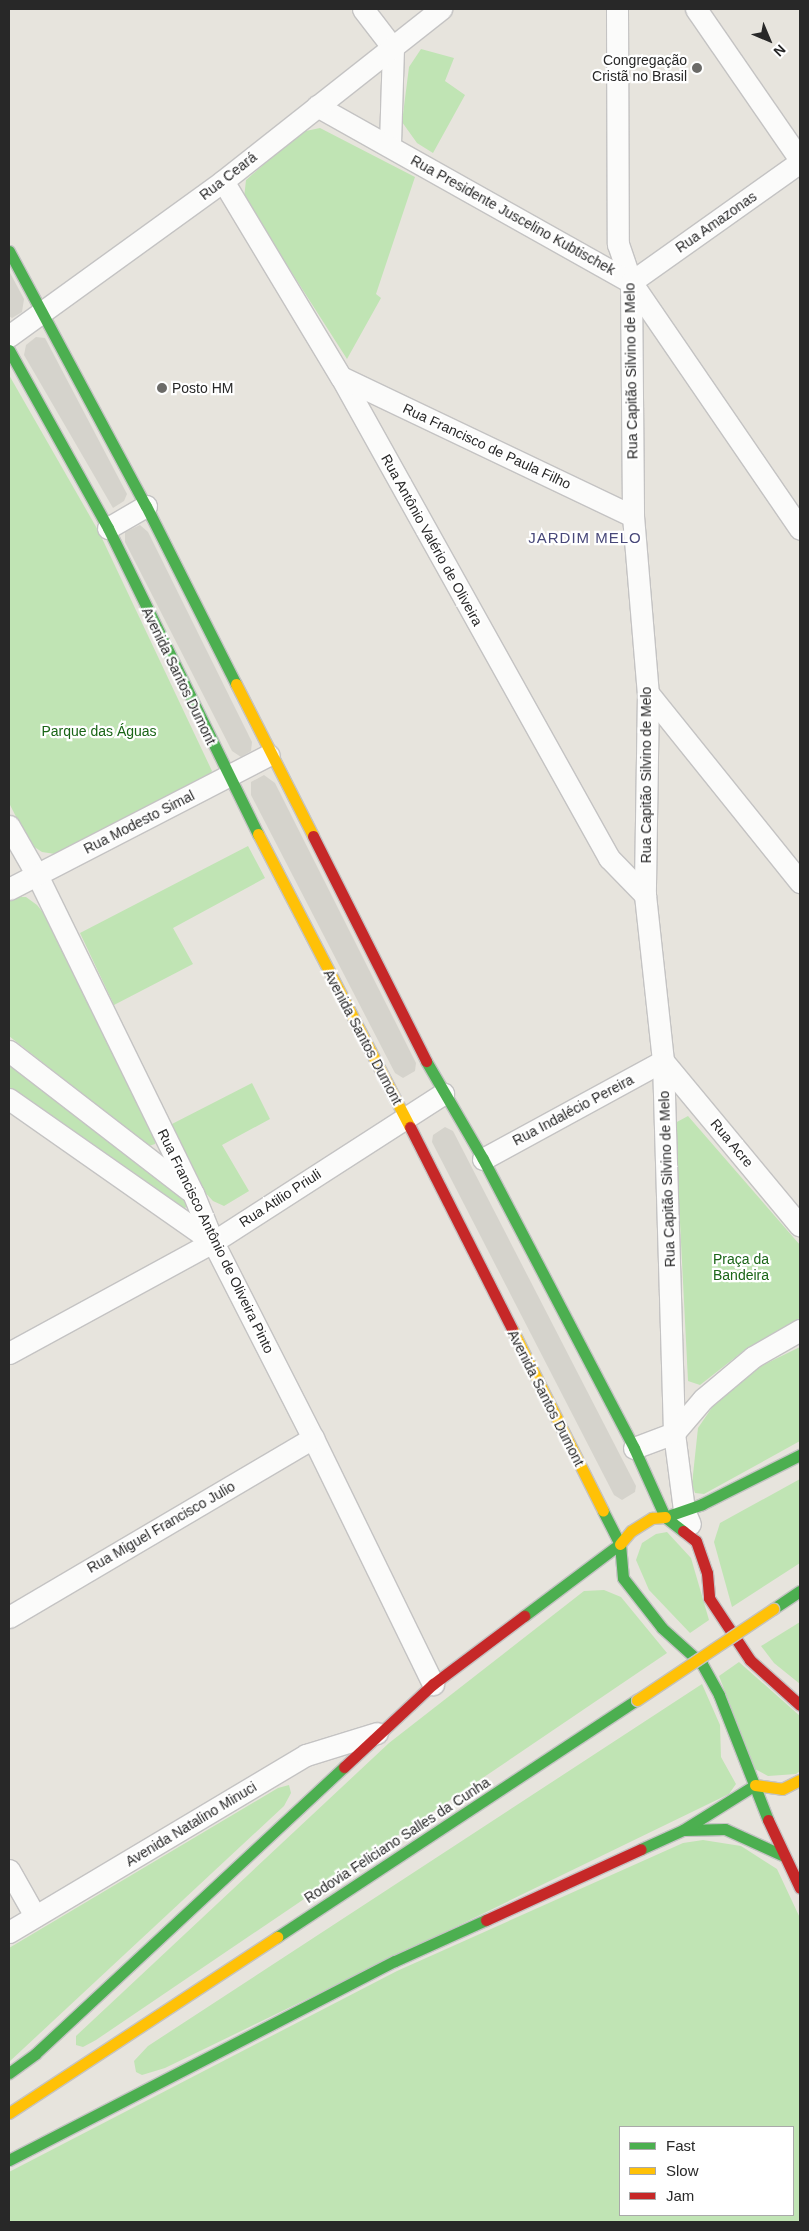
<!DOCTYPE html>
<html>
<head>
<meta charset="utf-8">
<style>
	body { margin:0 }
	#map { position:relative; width:809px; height:2231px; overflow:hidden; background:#e7e4dd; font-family:Arial,sans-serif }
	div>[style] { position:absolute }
	.green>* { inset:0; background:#c0e4b4 }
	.plaza>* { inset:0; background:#d5d3cc }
	.roads { filter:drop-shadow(1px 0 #c4c3c3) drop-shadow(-1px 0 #c4c3c3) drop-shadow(0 1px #c4c3c3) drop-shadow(0 -1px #c4c3c3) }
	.street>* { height:21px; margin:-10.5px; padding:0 10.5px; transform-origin:10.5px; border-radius:10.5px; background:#fbfbfa }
	.fast>* { height:11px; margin:-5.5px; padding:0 5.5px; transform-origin:5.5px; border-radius:5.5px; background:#4caf50 }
	.slow>* { height:11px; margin:-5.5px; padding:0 5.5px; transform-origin:5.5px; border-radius:5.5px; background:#ffc107 }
	.jam>* { height:11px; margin:-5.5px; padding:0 5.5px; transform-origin:5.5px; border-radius:5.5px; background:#c62828 }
	.bridges { filter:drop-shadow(1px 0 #c3c2c0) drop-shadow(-1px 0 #c3c2c0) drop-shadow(0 1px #c3c2c0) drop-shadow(0 -1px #c3c2c0) }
	.slow-bridge>* { height:11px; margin:-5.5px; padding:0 5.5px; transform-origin:5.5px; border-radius:5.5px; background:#ffc107 }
	.dots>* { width:14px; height:14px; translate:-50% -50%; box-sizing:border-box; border:2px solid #fff; border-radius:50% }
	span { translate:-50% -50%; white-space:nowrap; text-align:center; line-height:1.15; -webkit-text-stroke:4.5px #fff; paint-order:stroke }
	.poi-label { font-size:14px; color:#282828 }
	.right { translate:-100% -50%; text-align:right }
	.left { translate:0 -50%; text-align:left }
	.street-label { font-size:14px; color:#282828 }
	.park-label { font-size:14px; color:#1a6517 }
	.neighbourhood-label { font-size:15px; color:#484879; letter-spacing:1px }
	.frame { position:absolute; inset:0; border:10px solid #282828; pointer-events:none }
	.legend { position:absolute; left:619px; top:2126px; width:175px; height:90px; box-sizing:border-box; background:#fff; border:1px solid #a9a9a9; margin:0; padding:6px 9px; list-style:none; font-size:15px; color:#282828 }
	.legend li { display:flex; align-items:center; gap:10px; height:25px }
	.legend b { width:25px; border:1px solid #a9a9a9 }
	.north { position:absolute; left:744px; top:15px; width:50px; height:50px; -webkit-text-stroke:4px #fff; paint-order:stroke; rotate:135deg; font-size:14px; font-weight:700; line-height:20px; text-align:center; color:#282828 }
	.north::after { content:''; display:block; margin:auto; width:18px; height:22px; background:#282828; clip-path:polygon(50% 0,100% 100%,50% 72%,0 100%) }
</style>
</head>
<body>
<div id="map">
	<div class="green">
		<div style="clip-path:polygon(421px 49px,454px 58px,445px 81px,465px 95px,433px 153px,417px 143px,402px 122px,409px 67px)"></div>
		<div style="clip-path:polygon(320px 128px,415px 177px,376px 294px,381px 298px,347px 359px,244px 198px,246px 180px,301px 132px)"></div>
		<div style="clip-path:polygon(9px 375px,99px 532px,212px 771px,204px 782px,55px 854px,42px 852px,30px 844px,9px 803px)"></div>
		<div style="clip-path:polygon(248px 846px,265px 878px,173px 928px,193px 964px,114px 1005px,80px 933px)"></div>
		<div style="clip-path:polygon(9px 897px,26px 897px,37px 905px,57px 930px,155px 1138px,155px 1144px,149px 1146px,141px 1140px,9px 1036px)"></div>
		<div style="clip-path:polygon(9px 1061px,190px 1203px,183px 1210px,174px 1209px,9px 1087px)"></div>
		<div style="clip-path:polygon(252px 1083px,270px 1119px,222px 1145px,249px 1191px,224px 1206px,213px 1201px,200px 1187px,170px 1125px)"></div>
		<div style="clip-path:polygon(688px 1116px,800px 1245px,800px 1318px,746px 1349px,700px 1385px,688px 1381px,675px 1123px)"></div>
		<div style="clip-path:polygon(800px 1347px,800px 1441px,704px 1494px,695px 1493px,692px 1484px,698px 1428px,713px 1406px,759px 1367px)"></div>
		<div style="clip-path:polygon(800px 1479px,800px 1563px,732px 1607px,714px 1542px,720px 1523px)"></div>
		<div style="clip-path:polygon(667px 1532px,691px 1558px,709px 1620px,690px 1633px,649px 1590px,636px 1560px,642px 1543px,656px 1534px)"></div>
		<div style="clip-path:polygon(604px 1590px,621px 1597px,667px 1653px,96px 2040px,83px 2047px,76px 2045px,76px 2036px,389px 1743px,584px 1591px)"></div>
		<div style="clip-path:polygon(800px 1622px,800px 1684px,774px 1663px,761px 1646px)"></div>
		<div style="clip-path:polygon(739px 1662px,800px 1716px,800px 1771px,796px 1774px,768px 1776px,755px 1769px,719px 1676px)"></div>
		<div style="clip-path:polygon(702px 1684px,720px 1725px,721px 1757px,736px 1784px,729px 1794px,165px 2068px,142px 2075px,136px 2072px,134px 2061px,148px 2046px)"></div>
		<div style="clip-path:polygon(289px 1785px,291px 1793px,284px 1806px,9px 2062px,9px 1948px,278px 1788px)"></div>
		<div style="clip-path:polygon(evenodd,703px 1840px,741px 1846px,777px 1869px,800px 1918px,800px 2222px,9px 2222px,9px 2172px,397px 1971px,683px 1843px,703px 1840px,620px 2127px,793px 2127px,793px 2215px,620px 2215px,620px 2127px)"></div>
	</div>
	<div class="plaza">
		<div style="clip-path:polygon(9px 271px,24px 299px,22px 312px,12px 318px,9px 316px)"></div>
		<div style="clip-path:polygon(36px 337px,45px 338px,127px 494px,124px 501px,113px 508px,24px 355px,26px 345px)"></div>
		<div style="clip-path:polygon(140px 525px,148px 532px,252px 742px,251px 751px,241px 757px,232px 751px,125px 542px,125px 532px)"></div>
		<div style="clip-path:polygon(264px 775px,275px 783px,416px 1063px,415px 1071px,403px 1078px,395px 1073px,251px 795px,251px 782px)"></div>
		<div style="clip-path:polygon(445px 1127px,453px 1131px,636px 1486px,635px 1492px,622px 1500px,614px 1495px,432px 1142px,433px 1135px)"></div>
	</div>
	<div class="roads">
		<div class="street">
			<div style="left:363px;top:9px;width:49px;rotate:52.4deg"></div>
			<div style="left:393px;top:48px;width:98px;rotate:91.8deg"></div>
			<div style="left:617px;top:9px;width:235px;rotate:89.8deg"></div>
			<div style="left:618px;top:244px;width:40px;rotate:71.1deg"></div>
			<div style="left:631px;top:282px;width:234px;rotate:89.5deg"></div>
			<div style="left:633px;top:516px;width:178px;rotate:85.2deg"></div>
			<div style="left:648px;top:693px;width:202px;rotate:90.9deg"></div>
			<div style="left:645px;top:895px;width:167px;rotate:83.8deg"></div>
			<div style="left:663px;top:1061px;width:372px;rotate:88.3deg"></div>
			<div style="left:674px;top:1433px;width:78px;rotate:82.6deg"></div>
			<div style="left:684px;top:1510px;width:15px;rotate:67deg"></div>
			<div style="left:696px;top:9px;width:183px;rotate:55.4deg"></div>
			<div style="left:317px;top:106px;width:360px;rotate:29.3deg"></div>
			<div style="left:631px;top:282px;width:299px;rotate:55.6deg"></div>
			<div style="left:223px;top:181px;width:229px;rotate:59deg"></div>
			<div style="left:341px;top:377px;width:551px;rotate:60.87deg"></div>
			<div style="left:609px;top:858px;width:52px;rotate:45.8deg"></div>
			<div style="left:631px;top:282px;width:207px;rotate:-35.4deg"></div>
			<div style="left:9px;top:336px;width:264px;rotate:-35.9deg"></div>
			<div style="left:223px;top:181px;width:278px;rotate:-38.3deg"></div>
			<div style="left:341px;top:377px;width:323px;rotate:25.5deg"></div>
			<div style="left:108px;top:528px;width:44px;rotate:-30.1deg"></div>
			<div style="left:648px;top:693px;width:243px;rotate:51.2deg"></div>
			<div style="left:9px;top:826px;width:56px;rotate:60.3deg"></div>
			<div style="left:37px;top:875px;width:354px;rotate:63.9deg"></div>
			<div style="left:193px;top:1193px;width:53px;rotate:67.8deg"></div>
			<div style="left:213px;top:1242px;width:220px;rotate:63deg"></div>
			<div style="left:313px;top:1438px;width:274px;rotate:64deg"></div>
			<div style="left:9px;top:889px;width:292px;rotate:-27.3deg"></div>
			<div style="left:9px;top:1051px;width:227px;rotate:37.7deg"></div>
			<div style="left:9px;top:1099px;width:249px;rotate:35deg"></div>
			<div style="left:483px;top:1159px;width:205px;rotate:-28.6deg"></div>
			<div style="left:663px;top:1061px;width:214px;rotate:50.3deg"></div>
			<div style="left:9px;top:1353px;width:232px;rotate:-28.6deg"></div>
			<div style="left:213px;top:1242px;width:274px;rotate:-32.8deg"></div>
			<div style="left:634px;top:1448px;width:43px;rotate:-20.6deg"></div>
			<div style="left:674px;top:1433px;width:45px;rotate:-49.5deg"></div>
			<div style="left:703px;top:1399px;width:65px;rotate:-40deg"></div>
			<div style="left:753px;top:1357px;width:54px;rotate:-29.9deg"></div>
			<div style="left:9px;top:1617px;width:353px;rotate:-30.5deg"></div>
			<div style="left:9px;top:1870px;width:53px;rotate:60.5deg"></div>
			<div style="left:9px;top:1932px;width:346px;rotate:-30.8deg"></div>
			<div style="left:306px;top:1755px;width:74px;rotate:-17.2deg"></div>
		</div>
		<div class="fast">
			<div style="left:9px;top:251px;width:289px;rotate:61.8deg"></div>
			<div style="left:146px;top:506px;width:199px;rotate:63.2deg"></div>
			<div style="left:9px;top:350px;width:204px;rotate:60.9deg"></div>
			<div style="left:108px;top:528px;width:341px;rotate:63.9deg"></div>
			<div style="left:426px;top:1061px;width:113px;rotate:59.8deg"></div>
			<div style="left:483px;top:1159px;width:326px;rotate:62.4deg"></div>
			<div style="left:634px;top:1448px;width:76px;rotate:65.8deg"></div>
			<div style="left:665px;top:1517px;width:23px;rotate:38deg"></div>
			<div style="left:603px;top:1511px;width:37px;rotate:63deg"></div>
			<div style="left:620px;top:1544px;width:34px;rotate:85deg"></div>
			<div style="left:623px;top:1578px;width:63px;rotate:52deg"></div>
			<div style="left:662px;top:1628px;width:54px;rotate:42deg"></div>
			<div style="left:702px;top:1664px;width:35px;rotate:61deg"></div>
			<div style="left:719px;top:1695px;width:134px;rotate:68.6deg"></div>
			<div style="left:665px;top:1517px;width:39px;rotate:-19deg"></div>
			<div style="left:702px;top:1504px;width:110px;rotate:-26.6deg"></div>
			<div style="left:773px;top:1609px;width:32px;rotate:-34deg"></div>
			<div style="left:524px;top:1616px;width:120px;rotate:-36.9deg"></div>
			<div style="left:684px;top:1830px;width:41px;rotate:-1.4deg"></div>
			<div style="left:725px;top:1829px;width:65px;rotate:24.6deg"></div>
			<div style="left:641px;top:1849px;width:46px;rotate:-24.3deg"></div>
			<div style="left:683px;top:1830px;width:85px;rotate:-32deg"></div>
			<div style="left:277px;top:1937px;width:431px;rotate:-33.4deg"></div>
			<div style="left:9px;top:2073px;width:32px;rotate:-36deg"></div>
			<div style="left:35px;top:2054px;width:422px;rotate:-42.9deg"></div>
			<div style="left:9px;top:2160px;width:434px;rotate:-27.3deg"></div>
			<div style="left:395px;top:1961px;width:100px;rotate:-24.3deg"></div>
		</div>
		<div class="slow">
			<div style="left:236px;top:684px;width:170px;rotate:63.1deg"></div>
			<div style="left:258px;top:834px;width:330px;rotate:62.6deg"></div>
			<div style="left:512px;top:1329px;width:203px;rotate:63.4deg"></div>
			<div style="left:620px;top:1544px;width:17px;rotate:-50deg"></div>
			<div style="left:631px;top:1531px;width:25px;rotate:-32deg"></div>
			<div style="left:652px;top:1518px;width:13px;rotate:-4deg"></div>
			<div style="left:755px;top:1785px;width:27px;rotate:8deg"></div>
			<div style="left:782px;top:1789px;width:20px;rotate:-27deg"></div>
			<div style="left:9px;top:2113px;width:321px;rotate:-33.3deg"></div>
		</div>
		<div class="jam">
			<div style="left:313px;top:836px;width:252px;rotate:63.3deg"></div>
			<div style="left:410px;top:1127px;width:226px;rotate:63.2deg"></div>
			<div style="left:683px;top:1531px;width:16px;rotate:38deg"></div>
			<div style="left:696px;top:1541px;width:34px;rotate:71deg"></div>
			<div style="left:707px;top:1573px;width:25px;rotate:85deg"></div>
			<div style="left:709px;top:1598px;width:74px;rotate:56.5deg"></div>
			<div style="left:750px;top:1660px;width:67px;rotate:42deg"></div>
			<div style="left:344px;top:1767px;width:122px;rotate:-43deg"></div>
			<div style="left:433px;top:1684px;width:114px;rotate:-36.8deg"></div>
			<div style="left:768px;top:1820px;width:75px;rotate:64.8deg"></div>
			<div style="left:486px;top:1920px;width:170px;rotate:-24.6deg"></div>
		</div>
	</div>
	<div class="bridges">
		<div class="slow-bridge">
			<div style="left:637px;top:1700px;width:164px;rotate:-33.8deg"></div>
		</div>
	</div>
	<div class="dots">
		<div style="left:697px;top:68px;background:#6b6a67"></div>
		<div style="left:162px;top:388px;background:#6b6a67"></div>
	</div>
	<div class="poi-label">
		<span class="right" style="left:687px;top:68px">Congregação<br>Cristã no Brasil</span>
		<span class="left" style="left:172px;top:388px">Posto HM</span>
	</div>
	<div class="street-label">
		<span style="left:228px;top:176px;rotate:-38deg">Rua Ceará</span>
		<span style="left:513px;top:215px;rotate:29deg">Rua Presidente Juscelino Kubtischek</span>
		<span style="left:716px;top:222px;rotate:-35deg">Rua Amazonas</span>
		<span style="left:631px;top:371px;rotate:-91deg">Rua Capitão Silvino de Melo</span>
		<span style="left:487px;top:446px;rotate:25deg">Rua Francisco de Paula Filho</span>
		<span style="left:432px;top:540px;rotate:61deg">Rua Antônio Valério de Oliveira</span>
		<span style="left:179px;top:676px;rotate:64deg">Avenida Santos Dumont</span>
		<span style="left:646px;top:775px;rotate:-90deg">Rua Capitão Silvino de Melo</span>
		<span style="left:139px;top:822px;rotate:-27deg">Rua Modesto Simal</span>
		<span style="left:363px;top:1037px;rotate:62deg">Avenida Santos Dumont</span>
		<span style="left:573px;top:1110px;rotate:-28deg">Rua Indalécio Pereira</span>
		<span style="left:732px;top:1143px;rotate:50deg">Rua Acre</span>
		<span style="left:667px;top:1179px;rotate:-92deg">Rua Capitão Silvino de Melo</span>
		<span style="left:280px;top:1198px;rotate:-33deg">Rua Atilio Priuli</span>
		<span style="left:216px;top:1241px;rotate:64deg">Rua Francisco Antônio de Oliveira Pinto</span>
		<span style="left:546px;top:1398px;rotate:63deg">Avenida Santos Dumont</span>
		<span style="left:161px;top:1527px;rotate:-30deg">Rua Miguel Francisco Julio</span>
		<span style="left:191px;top:1824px;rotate:-31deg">Avenida Natalino Minuci</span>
		<span style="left:397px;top:1840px;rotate:-33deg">Rodovia Feliciano Salles da Cunha</span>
	</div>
	<div class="park-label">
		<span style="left:99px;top:731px">Parque das Águas</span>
		<span style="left:741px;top:1267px">Praça da<br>Bandeira</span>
	</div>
	<div class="neighbourhood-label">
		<span style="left:585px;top:538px">JARDIM MELO</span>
	</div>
	<div class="frame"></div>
	<ul class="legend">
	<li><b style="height:6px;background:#4caf50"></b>Fast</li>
	<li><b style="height:6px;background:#ffc107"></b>Slow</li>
	<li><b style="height:6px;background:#c62828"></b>Jam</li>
	</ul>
	<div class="north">N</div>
</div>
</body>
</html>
